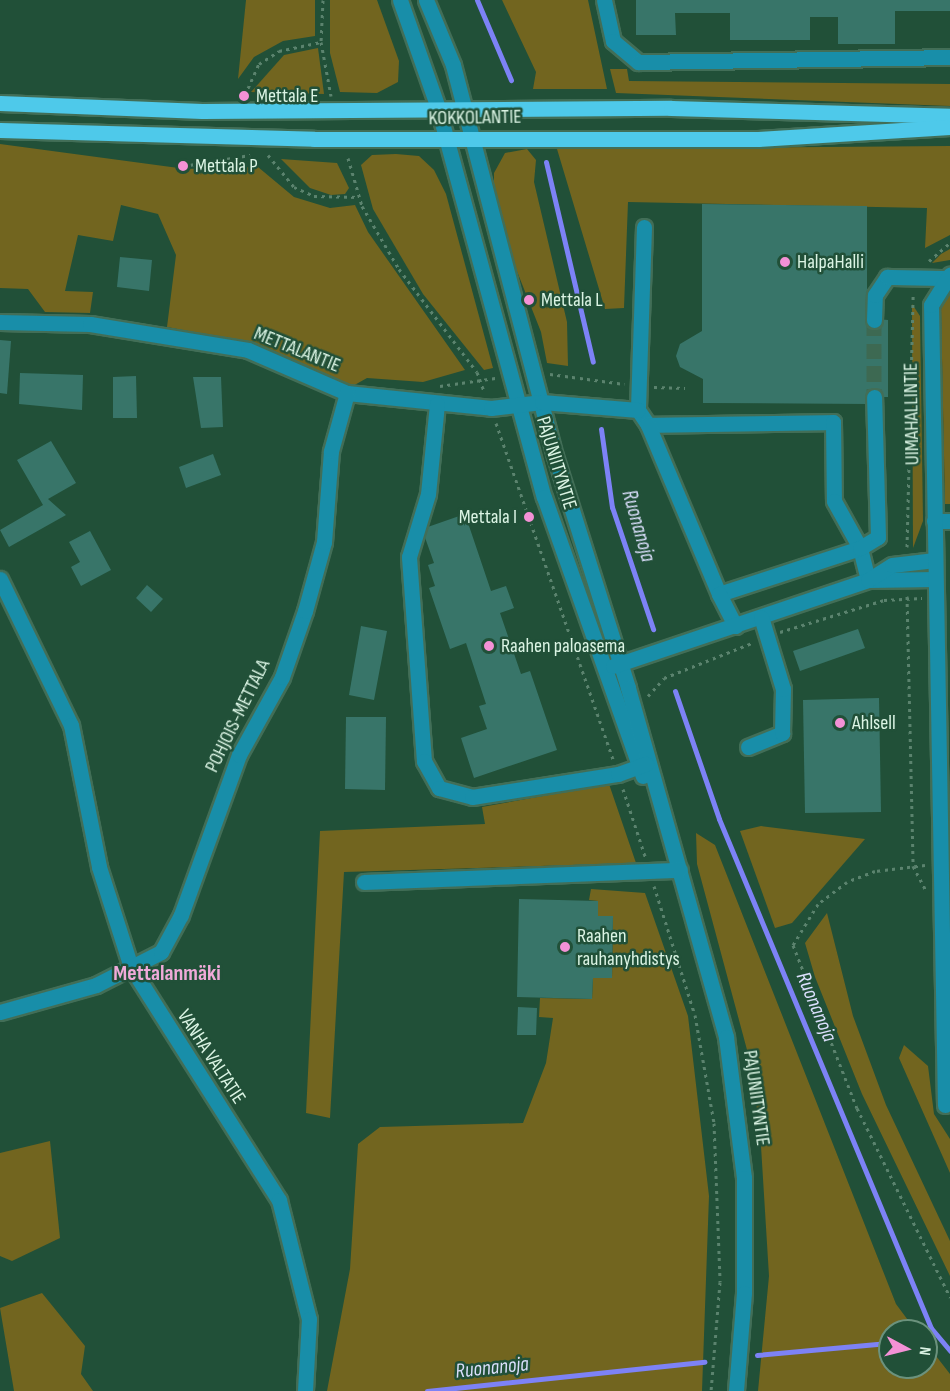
<!DOCTYPE html>
<html>
<head>
<meta charset="utf-8">
<style>
	body { margin:0 }
	#map { position:relative; width:950px; height:1391px; overflow:hidden; background:#215038; font-family:"Sofia Sans Condensed",sans-serif }
	div>[style] { position:absolute }
	.green>* { inset:0; background:#72651f }
	.stream>* { height:5px; margin:-2.5px; padding:0 2.5px; transform-origin:2.5px; border-radius:2.5px; background:#7d82f6 }
	.building>* { inset:0; background:#387569 }
	.minor-tunnel>* { height:15px; margin-top:-7.5px; transform-origin:0; background:repeating-linear-gradient(90deg,#3d6952 0 15px,transparent 0 23px) }
	.path>* { height:3px; margin-top:-1.5px; transform-origin:0; background:repeating-linear-gradient(90deg,#5b836e 0 3px,transparent 0 7.5px) }
	.roads { filter:drop-shadow(2px 0 #426e57) drop-shadow(-2px 0 #426e57) drop-shadow(0 2px #426e57) drop-shadow(0 -2px #426e57) }
	.minor>* { height:15px; margin:-7.5px; padding:0 7.5px; transform-origin:7.5px; border-radius:7.5px; background:#188ea9 }
	.major>* { height:15px; margin:-7.5px; padding:0 7.5px; transform-origin:7.5px; border-radius:7.5px; background:#4ec9ea }
	.dots>* { width:16px; height:16px; translate:-50% -50%; box-sizing:border-box; border:3px solid #215038; border-radius:50% }
	span { translate:-50% -50%; white-space:nowrap; text-align:center; line-height:1.15; -webkit-text-stroke:5px #215038; paint-order:stroke }
	.poi-label { font-size:20px; color:#dbf4e4 }
	.left { translate:0 -50%; text-align:left }
	.right { translate:-100% -50%; text-align:right }
	.street-label { font-size:20px; color:#dbf4e4 }
	.water-label { font-size:21px; color:#dbdffc; font-style:italic }
	.quarter-label { font-size:22px; color:#efaad9; font-weight:700 }
	.north { position:absolute; left:878px; top:1319px; width:60px; height:60px; box-sizing:border-box; background:#215038; border:2px solid #6b927d; border-radius:50%; rotate:97deg; font-size:16px; font-weight:700; line-height:24px; text-align:center; color:#dbf4e4 }
	.north::after { content:''; display:block; margin:auto; width:21px; height:27px; background:#f391d6; clip-path:polygon(50% 0,100% 100%,50% 72%,0 100%) }
</style>
</head>
<body>
<div id="map">
	<div class="green">
		<div style="clip-path:polygon(246px 0,315px 0,315px 36px,283px 41px,254px 57px,238px 79px)"></div>
		<div style="clip-path:polygon(330px 0,377px 0,399px 61px,398px 82px,377px 93px,340px 92px,330px 53px)"></div>
		<div style="clip-path:polygon(502px 0,588px 0,607px 89px,533px 89px,536px 72px)"></div>
		<div style="clip-path:polygon(318px 48px,324px 94px,251px 92px,284px 55px)"></div>
		<div style="clip-path:polygon(610px 69px,627px 69px,629px 81px,950px 84px,950px 106px,616px 93px)"></div>
		<div style="clip-path:polygon(0 144px,186px 169px,258px 167px,294px 197px,330px 208px,355px 205px,368px 232px,465px 370px,423px 382px,367px 378px,351px 387px,261px 345px,167px 327px,176px 255px,158px 214px,121px 205px,113px 241px,78px 235px,65px 291px,93px 292px,90px 313px,45px 312px,28px 289px,0 288px)"></div>
		<div style="clip-path:polygon(950px 146px,950px 235px,925px 248px,927px 208px,628px 202px,624px 308px,605px 309px,557px 149px)"></div>
		<div style="clip-path:polygon(527px 149px,536px 160px,534px 182px,567px 322px,568px 366px,547px 363px,541px 332px,505px 241px,494px 194px,494px 173px,505px 153px)"></div>
		<div style="clip-path:polygon(396px 154px,419px 156px,434px 170px,446px 194px,493px 368px,484px 370px,423px 294px,373px 209px,361px 165px,372px 155px)"></div>
		<div style="clip-path:polygon(281px 159px,337px 163px,349px 188px,345px 194px,331px 195px,310px 188px)"></div>
		<div style="clip-path:polygon(950px 249px,950px 260px,932px 263px,941px 254px)"></div>
		<div style="clip-path:polygon(950px 289px,950px 504px,945px 504px,941px 309px)"></div>
		<div style="clip-path:polygon(912px 304px,920px 316px,923px 521px,913px 548px)"></div>
		<div style="clip-path:polygon(609px 784px,636px 863px,344px 872px,330px 1118px,306px 1113px,320px 831px,485px 824px,482px 807px)"></div>
		<div style="clip-path:polygon(761px 826px,865px 839px,792px 923px,775px 928px,740px 831px)"></div>
		<div style="clip-path:polygon(696px 833px,715px 845px,896px 1304px,916px 1331px,890px 1331px,890px 1367px,926px 1367px,926px 1343px,950px 1374px,950px 1391px,758px 1391px,769px 1276px,760px 1130px,750px 1061px,697px 864px)"></div>
		<div style="clip-path:polygon(591px 889px,645px 893px,688px 1016px,709px 1196px,702px 1391px,327px 1391px,350px 1269px,358px 1144px,380px 1127px,523px 1123px,546px 1063px,553px 1018px,539px 1017px,540px 998px,592px 999px,593px 978px,612px 978px,613px 917px,598px 916px,598px 901px,589px 900px)"></div>
		<div style="clip-path:polygon(827px 913px,853px 1016px,886px 1105px,950px 1241px,950px 1276px,862px 1094px,815px 977px,805px 943px)"></div>
		<div style="clip-path:polygon(904px 1045px,928px 1066px,934px 1114px,950px 1139px,950px 1173px,899px 1058px)"></div>
		<div style="clip-path:polygon(50px 1141px,60px 1238px,12px 1261px,0 1256px,0 1153px)"></div>
		<div style="clip-path:polygon(42px 1293px,85px 1346px,81px 1374px,93px 1391px,14px 1391px,0 1308px)"></div>
	</div>
	<div class="stream">
		<div style="left:477px;top:0;width:87px;rotate:67deg"></div>
		<div style="left:546px;top:162px;width:205px;rotate:76.8deg"></div>
		<div style="left:601px;top:429px;width:79px;rotate:82deg"></div>
		<div style="left:612px;top:507px;width:129px;rotate:71.4deg"></div>
		<div style="left:675px;top:691px;width:135px;rotate:71deg"></div>
		<div style="left:719px;top:819px;width:551px;rotate:67.39deg"></div>
		<div style="left:931px;top:1328px;width:30px;rotate:50deg"></div>
		<div style="left:757px;top:1355px;width:134px;rotate:-5.2deg"></div>
		<div style="left:427px;top:1391px;width:279px;rotate:-6deg"></div>
	</div>
	<div class="building">
		<div style="clip-path:polygon(636px 0,950px 0,950px 11px,895px 11px,895px 44px,838px 44px,838px 17px,810px 17px,810px 40px,730px 40px,730px 13px,675px 13px,676px 35px,636px 35px)"></div>
		<div style="clip-path:polygon(702px 204px,867px 206px,867px 318px,888px 320px,888px 397px,869px 397px,869px 404px,703px 403px,703px 379px,680px 367px,676px 356px,680px 344px,702px 331px)"></div>
		<div style="clip-path:polygon(120px 257px,152px 260px,149px 291px,117px 287px)"></div>
		<div style="clip-path:polygon(0 340px,11px 341px,7px 394px,0 393px)"></div>
		<div style="clip-path:polygon(20px 373px,83px 375px,82px 410px,19px 404px)"></div>
		<div style="clip-path:polygon(136px 376px,137px 418px,113px 418px,113px 377px)"></div>
		<div style="clip-path:polygon(193px 377px,221px 377px,223px 427px,201px 428px)"></div>
		<div style="clip-path:polygon(51px 441px,76px 483px,48px 499px,66px 515px,9px 547px,0 530px,43px 505px,17px 460px)"></div>
		<div style="clip-path:polygon(213px 454px,221px 475px,186px 488px,179px 467px)"></div>
		<div style="clip-path:polygon(465px 514px,491px 591px,506px 586px,514px 608px,500px 613px,521px 674px,530px 671px,557px 750px,474px 778px,461px 738px,487px 729px,479px 706px,486px 704px,466px 643px,450px 649px,429px 588px,435px 586px,428px 565px,434px 563px,422px 529px)"></div>
		<div style="clip-path:polygon(90px 531px,111px 570px,81px 586px,71px 567px,80px 562px,69px 542px)"></div>
		<div style="clip-path:polygon(147px 585px,163px 599px,151px 612px,136px 598px)"></div>
		<div style="clip-path:polygon(361px 626px,387px 631px,374px 700px,349px 695px)"></div>
		<div style="clip-path:polygon(858px 629px,865px 648px,800px 671px,793px 651px)"></div>
		<div style="clip-path:polygon(879px 698px,881px 812px,805px 813px,803px 700px)"></div>
		<div style="clip-path:polygon(346px 717px,386px 717px,385px 790px,345px 789px)"></div>
		<div style="clip-path:polygon(519px 899px,598px 901px,598px 916px,613px 916px,612px 978px,593px 978px,592px 999px,517px 997px)"></div>
		<div style="clip-path:polygon(518px 1007px,537px 1008px,536px 1035px,517px 1035px)"></div>
	</div>
	<div class="minor-tunnel">
		<div style="left:874px;top:320px;width:77px;rotate:90deg"></div>
	</div>
	<div class="path">
		<div style="left:323px;top:0;width:42px;rotate:92.7deg"></div>
		<div style="left:321px;top:42px;width:55px;rotate:79.5deg"></div>
		<div style="left:245px;top:95px;width:34px;rotate:-66deg"></div>
		<div style="left:259px;top:64px;width:24px;rotate:-33deg"></div>
		<div style="left:279px;top:51px;width:43px;rotate:-12.1deg"></div>
		<div style="left:268px;top:155px;width:41px;rotate:50.9deg"></div>
		<div style="left:294px;top:187px;width:22px;rotate:24deg"></div>
		<div style="left:314px;top:196px;width:45px;rotate:1.3deg"></div>
		<div style="left:348px;top:158px;width:50px;rotate:73.7deg"></div>
		<div style="left:362px;top:206px;width:73px;rotate:59.6deg"></div>
		<div style="left:399px;top:269px;width:129px;rotate:52.9deg"></div>
		<div style="left:477px;top:372px;width:20px;rotate:70deg"></div>
		<div style="left:183px;top:166px;width:68px;rotate:-9.3deg"></div>
		<div style="left:929px;top:261px;width:28px;rotate:-41deg"></div>
		<div style="left:550px;top:374px;width:75px;rotate:7.7deg"></div>
		<div style="left:440px;top:386px;width:56px;rotate:-8.3deg"></div>
		<div style="left:654px;top:387px;width:31px;rotate:2deg"></div>
		<div style="left:496px;top:423px;width:356px;rotate:70.8deg"></div>
		<div style="left:907px;top:547px;width:254px;rotate:-88.6deg"></div>
		<div style="left:907px;top:596px;width:270px;rotate:88.7deg"></div>
		<div style="left:913px;top:866px;width:26px;rotate:62deg"></div>
		<div style="left:780px;top:632px;width:109px;rotate:-17.1deg"></div>
		<div style="left:884px;top:600px;width:38px;rotate:-3deg"></div>
		<div style="left:648px;top:696px;width:24px;rotate:-48deg"></div>
		<div style="left:664px;top:678px;width:95px;rotate:-21.7deg"></div>
		<div style="left:623px;top:789px;width:71px;rotate:71.8deg"></div>
		<div style="left:925px;top:865px;width:50px;rotate:173.2deg"></div>
		<div style="left:875px;top:871px;width:30px;rotate:159deg"></div>
		<div style="left:847px;top:882px;width:36px;rotate:143deg"></div>
		<div style="left:818px;top:904px;width:48px;rotate:121.4deg"></div>
		<div style="left:793px;top:945px;width:175px;rotate:68.6deg"></div>
		<div style="left:857px;top:1108px;width:211px;rotate:63.8deg"></div>
		<div style="left:654px;top:886px;width:135px;rotate:72.4deg"></div>
		<div style="left:695px;top:1015px;width:110px;rotate:80deg"></div>
		<div style="left:714px;top:1123px;width:159px;rotate:87.8deg"></div>
		<div style="left:720px;top:1282px;width:109px;rotate:94.7deg"></div>
	</div>
	<div class="roads">
		<div class="minor">
			<div style="left:400px;top:0;width:114px;rotate:70.6deg"></div>
			<div style="left:438px;top:108px;width:403px;rotate:74.8deg"></div>
			<div style="left:544px;top:497px;width:296px;rotate:70.5deg"></div>
			<div style="left:426px;top:0;width:70px;rotate:67.4deg"></div>
			<div style="left:453px;top:65px;width:404px;rotate:75.4deg"></div>
			<div style="left:555px;top:456px;width:243px;rotate:72.5deg"></div>
			<div style="left:628px;top:688px;width:362px;rotate:74.3deg"></div>
			<div style="left:726px;top:1037px;width:142px;rotate:82.7deg"></div>
			<div style="left:744px;top:1178px;width:115px;rotate:90deg"></div>
			<div style="left:744px;top:1293px;width:98px;rotate:94.7deg"></div>
			<div style="left:604px;top:0;width:42px;rotate:77.6deg"></div>
			<div style="left:613px;top:41px;width:33px;rotate:40deg"></div>
			<div style="left:638px;top:62px;width:312px;rotate:-0.9deg"></div>
			<div style="left:644px;top:227px;width:183px;rotate:91.9deg"></div>
			<div style="left:638px;top:410px;width:18px;rotate:56deg"></div>
			<div style="left:648px;top:425px;width:185px;rotate:-0.9deg"></div>
			<div style="left:833px;top:422px;width:79px;rotate:89.3deg"></div>
			<div style="left:834px;top:501px;width:54px;rotate:61deg"></div>
			<div style="left:860px;top:548px;width:33px;rotate:76deg"></div>
			<div style="left:874px;top:320px;width:25px;rotate:-88deg"></div>
			<div style="left:875px;top:295px;width:22px;rotate:-56deg"></div>
			<div style="left:887px;top:277px;width:59px;rotate:1deg"></div>
			<div style="left:0;top:322px;width:90px;rotate:1.3deg"></div>
			<div style="left:90px;top:324px;width:160px;rotate:9.3deg"></div>
			<div style="left:248px;top:350px;width:108px;rotate:23.5deg"></div>
			<div style="left:347px;top:393px;width:145px;rotate:5.9deg"></div>
			<div style="left:491px;top:408px;width:51px;rotate:-6.7deg"></div>
			<div style="left:542px;top:402px;width:96px;rotate:4.8deg"></div>
			<div style="left:437px;top:404px;width:90px;rotate:95.7deg"></div>
			<div style="left:428px;top:494px;width:66px;rotate:106.8deg"></div>
			<div style="left:409px;top:557px;width:205px;rotate:85.8deg"></div>
			<div style="left:424px;top:761px;width:31px;rotate:61deg"></div>
			<div style="left:439px;top:788px;width:34px;rotate:15deg"></div>
			<div style="left:472px;top:797px;width:148px;rotate:-9deg"></div>
			<div style="left:618px;top:774px;width:30px;rotate:-20deg"></div>
			<div style="left:648px;top:425px;width:183px;rotate:67.2deg"></div>
			<div style="left:719px;top:594px;width:148px;rotate:-18.1deg"></div>
			<div style="left:860px;top:548px;width:21px;rotate:-31deg"></div>
			<div style="left:878px;top:537px;width:140px;rotate:-91.6deg"></div>
			<div style="left:934px;top:521px;width:16px"></div>
			<div style="left:0;top:579px;width:162px;rotate:64.1deg"></div>
			<div style="left:71px;top:725px;width:145px;rotate:78.8deg"></div>
			<div style="left:99px;top:867px;width:105px;rotate:72.3deg"></div>
			<div style="left:131px;top:967px;width:276px;rotate:57.6deg"></div>
			<div style="left:279px;top:1200px;width:123px;rotate:75.9deg"></div>
			<div style="left:309px;top:1319px;width:72px;rotate:93.2deg"></div>
			<div style="left:868px;top:580px;width:67px;rotate:-0.9deg"></div>
			<div style="left:719px;top:594px;width:36px;rotate:63deg"></div>
			<div style="left:613px;top:666px;width:269px;rotate:-18.6deg"></div>
			<div style="left:868px;top:580px;width:28px;rotate:-32deg"></div>
			<div style="left:892px;top:565px;width:43px;rotate:-6.6deg"></div>
			<div style="left:748px;top:747px;width:37px;rotate:-22deg"></div>
			<div style="left:782px;top:733px;width:44px;rotate:-88.7deg"></div>
			<div style="left:783px;top:689px;width:75px;rotate:-107deg"></div>
			<div style="left:364px;top:882px;width:316px;rotate:-2.2deg"></div>
			<div style="left:0;top:1012px;width:100px;rotate:-15.7deg"></div>
			<div style="left:96px;top:985px;width:73px;rotate:-26.9deg"></div>
			<div style="left:161px;top:952px;width:42px;rotate:-61.6deg"></div>
			<div style="left:181px;top:915px;width:170px;rotate:-70.1deg"></div>
			<div style="left:239px;top:755px;width:89px;rotate:-61.1deg"></div>
			<div style="left:282px;top:677px;width:70px;rotate:-70.8deg"></div>
			<div style="left:305px;top:611px;width:72px;rotate:-74.6deg"></div>
			<div style="left:324px;top:542px;width:91px;rotate:-85.6deg"></div>
			<div style="left:331px;top:451px;width:60px;rotate:-74.6deg"></div>
			<div style="left:945px;top:1105px;width:800px;rotate:-91deg"></div>
			<div style="left:931px;top:305px;width:36px;rotate:-58deg"></div>
		</div>
		<div class="major">
			<div style="left:0;top:103px;width:202px;rotate:2.3deg"></div>
			<div style="left:202px;top:111px;width:469px;rotate:-0.4deg"></div>
			<div style="left:671px;top:108px;width:279px;rotate:1.6deg"></div>
			<div style="left:0;top:130px;width:314px;rotate:1.6deg"></div>
			<div style="left:314px;top:139px;width:444px"></div>
			<div style="left:758px;top:139px;width:192px;rotate:-3.6deg"></div>
		</div>
	</div>
	<div class="dots">
		<div style="left:244px;top:96px;background:#f391d6"></div>
		<div style="left:183px;top:166px;background:#f391d6"></div>
		<div style="left:785px;top:262px;background:#f391d6"></div>
		<div style="left:529px;top:300px;background:#f391d6"></div>
		<div style="left:529px;top:517px;background:#f391d6"></div>
		<div style="left:489px;top:646px;background:#f391d6"></div>
		<div style="left:840px;top:723px;background:#f391d6"></div>
		<div style="left:565px;top:947px;background:#f391d6"></div>
	</div>
	<div class="poi-label">
		<span class="left" style="left:256px;top:96px">Mettala E</span>
		<span class="left" style="left:195px;top:166px">Mettala P</span>
		<span class="left" style="left:797px;top:262px">HalpaHalli</span>
		<span class="left" style="left:541px;top:300px">Mettala L</span>
		<span class="right" style="left:517px;top:517px">Mettala I</span>
		<span class="left" style="left:501px;top:646px">Raahen paloasema</span>
		<span class="left" style="left:852px;top:723px">Ahlsell</span>
		<span class="left" style="left:577px;top:948px">Raahen<br>rauhanyhdistys</span>
	</div>
	<div class="street-label">
		<span style="left:475px;top:118px;rotate:-1deg">KOKKOLANTIE</span>
		<span style="left:297px;top:350px;rotate:22deg">METTALANTIE</span>
		<span style="left:912px;top:414px;rotate:-91deg">UIMAHALLINTIE</span>
		<span style="left:556px;top:463px;rotate:73deg">PAJUNIITYNTIE</span>
		<span style="left:238px;top:716px;rotate:-64deg">POHJOIS-METTALA</span>
		<span style="left:211px;top:1057px;rotate:57deg">VANHA VALTATIE</span>
		<span style="left:756px;top:1098px;rotate:82deg">PAJUNIITYNTIE</span>
	</div>
	<div class="water-label">
		<span style="left:638px;top:526px;rotate:74deg">Ruonanoja</span>
		<span style="left:816px;top:1007px;rotate:67deg">Ruonanoja</span>
		<span style="left:492px;top:1368px;rotate:-6deg">Ruonanoja</span>
	</div>
	<div class="quarter-label">
		<span style="left:167px;top:974px">Mettalanmäki</span>
	</div>
	<div class="north">N</div>
</div>
</body>
</html>
